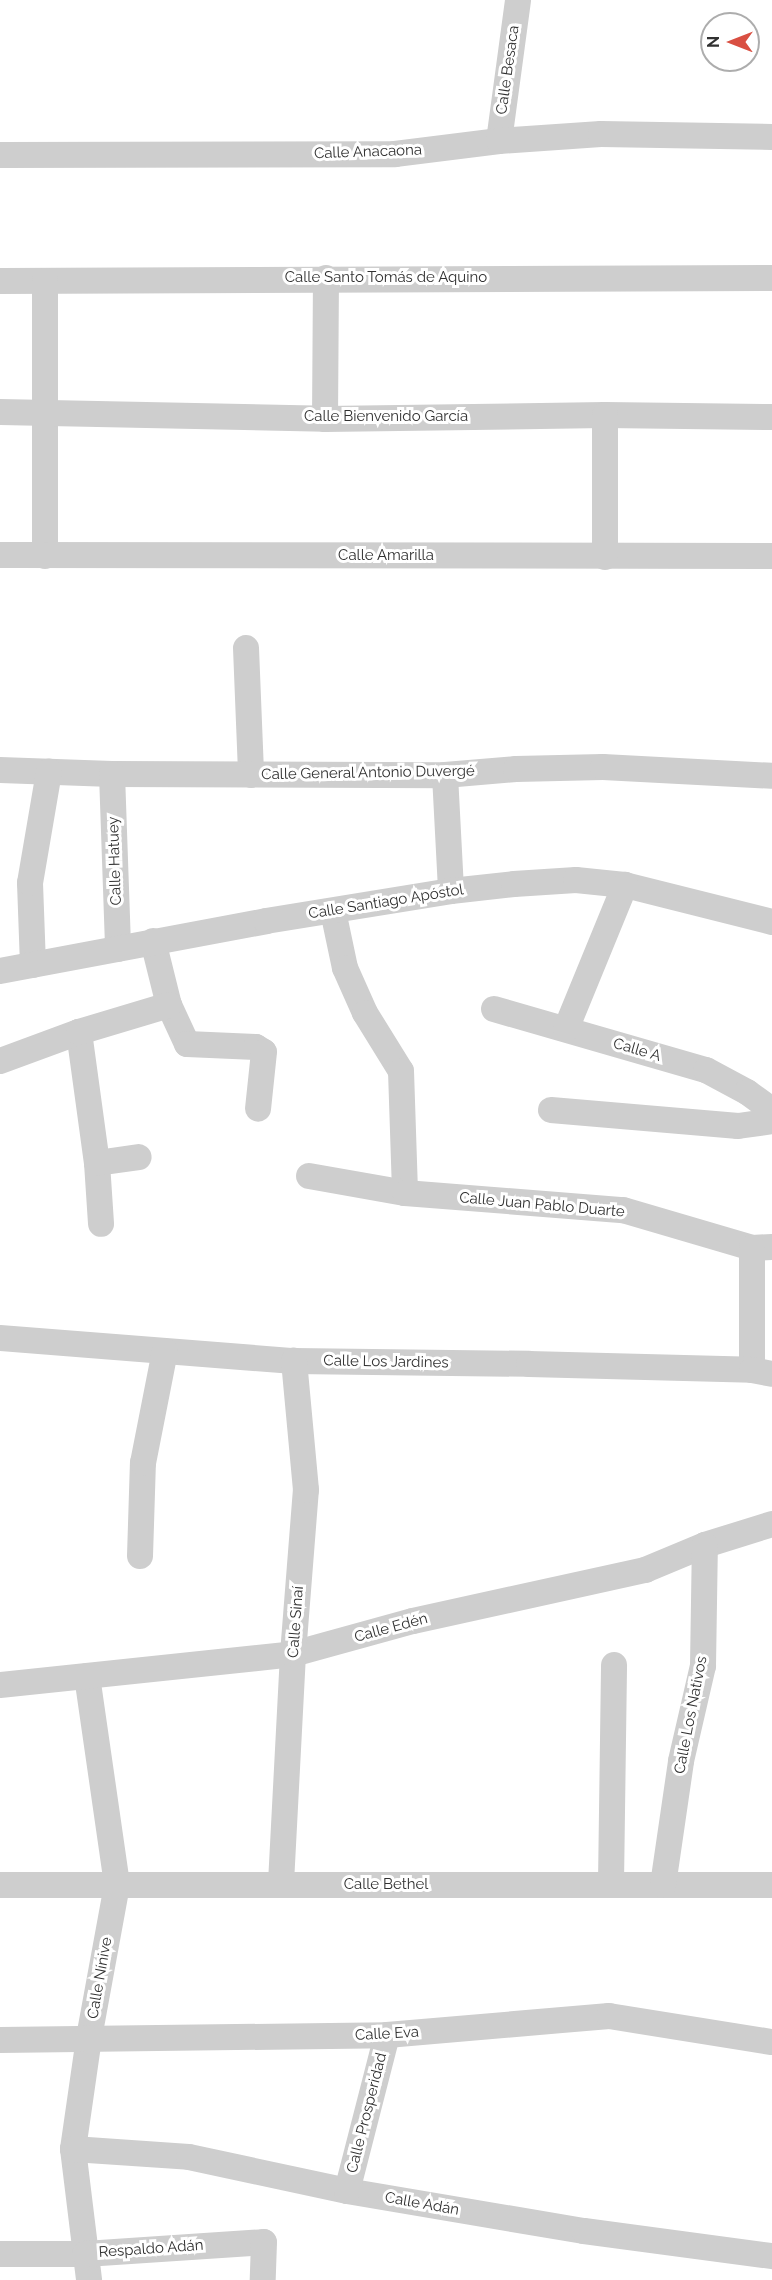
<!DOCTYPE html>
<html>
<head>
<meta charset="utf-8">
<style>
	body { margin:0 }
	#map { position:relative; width:772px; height:2280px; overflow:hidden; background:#fff; font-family:Raleway,sans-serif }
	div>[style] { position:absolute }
	.minor>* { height:26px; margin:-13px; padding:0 13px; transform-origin:13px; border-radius:13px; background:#cecece }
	span { translate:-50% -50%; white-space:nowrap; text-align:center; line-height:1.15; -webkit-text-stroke:6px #fff; paint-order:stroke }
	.street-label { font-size:15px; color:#313131 }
	.north { position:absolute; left:700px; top:12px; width:60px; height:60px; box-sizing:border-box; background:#fff; border:2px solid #adadad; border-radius:50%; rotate:270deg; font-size:16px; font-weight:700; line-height:24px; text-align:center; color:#313131 }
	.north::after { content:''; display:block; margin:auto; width:21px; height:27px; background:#d94f42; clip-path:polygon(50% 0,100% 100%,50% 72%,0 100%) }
</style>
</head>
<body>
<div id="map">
	<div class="minor">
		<div style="left:499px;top:141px;width:142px;rotate:-82.3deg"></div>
		<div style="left:0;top:155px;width:395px;rotate:-0.1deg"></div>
		<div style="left:395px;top:154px;width:105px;rotate:-7.1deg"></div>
		<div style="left:499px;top:141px;width:102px;rotate:-3.9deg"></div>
		<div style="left:601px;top:134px;width:171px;rotate:1deg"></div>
		<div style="left:0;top:281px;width:772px;rotate:-0.22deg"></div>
		<div style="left:45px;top:281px;width:275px;rotate:90deg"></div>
		<div style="left:0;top:412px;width:325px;rotate:1.2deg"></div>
		<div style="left:325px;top:419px;width:280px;rotate:-0.8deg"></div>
		<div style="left:605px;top:415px;width:167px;rotate:0.7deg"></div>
		<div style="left:325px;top:419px;width:141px;rotate:-89.6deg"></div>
		<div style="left:0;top:555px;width:772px;rotate:0.07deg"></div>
		<div style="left:605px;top:557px;width:142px;rotate:-90deg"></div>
		<div style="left:246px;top:648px;width:127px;rotate:87.7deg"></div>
		<div style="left:0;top:770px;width:112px;rotate:2deg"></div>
		<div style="left:112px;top:774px;width:333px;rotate:0.2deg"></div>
		<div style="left:445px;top:775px;width:71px;rotate:-4.8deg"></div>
		<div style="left:516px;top:769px;width:87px;rotate:-1.3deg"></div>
		<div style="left:603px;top:767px;width:169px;rotate:3deg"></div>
		<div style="left:112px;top:774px;width:175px;rotate:88deg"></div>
		<div style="left:445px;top:775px;width:116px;rotate:87deg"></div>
		<div style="left:333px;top:911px;width:58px;rotate:78.1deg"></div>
		<div style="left:345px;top:968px;width:49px;rotate:66deg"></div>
		<div style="left:365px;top:1013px;width:68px;rotate:58.2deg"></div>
		<div style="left:401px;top:1071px;width:122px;rotate:88.1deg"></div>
		<div style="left:153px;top:941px;width:66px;rotate:76deg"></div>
		<div style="left:169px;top:1005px;width:43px;rotate:65.2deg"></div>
		<div style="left:187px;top:1044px;width:69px;rotate:2.5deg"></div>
		<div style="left:256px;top:1047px;width:9px;rotate:32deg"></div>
		<div style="left:264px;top:1052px;width:57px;rotate:96deg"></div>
		<div style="left:33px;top:965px;width:82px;rotate:-92.1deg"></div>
		<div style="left:30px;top:883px;width:113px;rotate:-80.3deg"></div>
		<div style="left:0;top:971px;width:271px;rotate:-10.6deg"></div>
		<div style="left:266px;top:921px;width:187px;rotate:-9.2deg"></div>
		<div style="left:451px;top:891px;width:63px;rotate:-6.3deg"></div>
		<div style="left:514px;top:884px;width:62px;rotate:-3.7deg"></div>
		<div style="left:576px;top:880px;width:49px;rotate:5.8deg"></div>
		<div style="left:625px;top:885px;width:152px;rotate:14.1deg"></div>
		<div style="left:494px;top:1009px;width:221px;rotate:16.1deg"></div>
		<div style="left:706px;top:1070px;width:47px;rotate:28.2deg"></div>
		<div style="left:747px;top:1092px;width:31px;rotate:36deg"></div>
		<div style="left:566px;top:1029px;width:156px;rotate:-67.7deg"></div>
		<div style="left:79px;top:1032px;width:132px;rotate:82.2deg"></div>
		<div style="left:97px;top:1163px;width:61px;rotate:86.2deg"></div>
		<div style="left:0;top:1061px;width:84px;rotate:-20.2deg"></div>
		<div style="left:79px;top:1032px;width:94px;rotate:-16.7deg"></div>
		<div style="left:551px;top:1110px;width:188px;rotate:4.9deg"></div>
		<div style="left:738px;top:1126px;width:34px;rotate:-8deg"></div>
		<div style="left:97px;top:1163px;width:42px;rotate:-8.1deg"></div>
		<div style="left:309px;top:1176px;width:97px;rotate:10deg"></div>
		<div style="left:405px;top:1193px;width:219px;rotate:4.5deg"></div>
		<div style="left:623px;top:1210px;width:134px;rotate:16.4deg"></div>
		<div style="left:752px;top:1248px;width:20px;rotate:-3deg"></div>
		<div style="left:752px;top:1248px;width:122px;rotate:90deg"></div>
		<div style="left:0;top:1338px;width:295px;rotate:4.5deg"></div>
		<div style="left:294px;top:1361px;width:235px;rotate:0.7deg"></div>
		<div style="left:529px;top:1364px;width:223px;rotate:1.5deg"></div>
		<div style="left:752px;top:1370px;width:20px;rotate:11deg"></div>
		<div style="left:140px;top:1556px;width:93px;rotate:-88.2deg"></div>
		<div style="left:143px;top:1463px;width:114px;rotate:-78.9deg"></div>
		<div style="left:87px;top:1676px;width:211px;rotate:81.8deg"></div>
		<div style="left:117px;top:1885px;width:156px;rotate:100.4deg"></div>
		<div style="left:89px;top:2038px;width:112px;rotate:98.2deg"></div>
		<div style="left:73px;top:2149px;width:132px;rotate:83deg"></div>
		<div style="left:0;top:1685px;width:295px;rotate:-6deg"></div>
		<div style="left:293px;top:1654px;width:124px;rotate:-15.4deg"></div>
		<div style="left:413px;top:1621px;width:238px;rotate:-12.4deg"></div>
		<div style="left:645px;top:1570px;width:65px;rotate:-22.6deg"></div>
		<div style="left:705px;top:1545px;width:70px;rotate:-17.4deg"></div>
		<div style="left:281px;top:1883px;width:229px;rotate:-87deg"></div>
		<div style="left:293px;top:1654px;width:165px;rotate:-85.5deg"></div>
		<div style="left:306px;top:1490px;width:130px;rotate:-95.3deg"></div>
		<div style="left:611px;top:1883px;width:218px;rotate:-89.2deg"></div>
		<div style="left:0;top:1885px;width:772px"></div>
		<div style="left:663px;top:1885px;width:125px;rotate:-81.7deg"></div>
		<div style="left:681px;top:1761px;width:98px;rotate:-77deg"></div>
		<div style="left:703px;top:1666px;width:121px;rotate:-89.1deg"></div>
		<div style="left:0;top:2040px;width:387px;rotate:-0.7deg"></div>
		<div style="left:387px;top:2035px;width:223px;rotate:-4.9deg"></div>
		<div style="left:609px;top:2016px;width:165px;rotate:9.1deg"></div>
		<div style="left:73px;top:2149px;width:116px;rotate:3.9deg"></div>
		<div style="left:189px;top:2157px;width:162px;rotate:12.1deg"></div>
		<div style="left:347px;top:2191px;width:240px;rotate:9.6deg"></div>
		<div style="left:584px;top:2231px;width:190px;rotate:7.6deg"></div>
		<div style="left:347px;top:2191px;width:161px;rotate:-75.6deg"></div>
		<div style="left:0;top:2254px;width:85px"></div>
		<div style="left:85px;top:2254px;width:179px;rotate:-3.8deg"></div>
		<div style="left:264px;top:2242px;width:38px;rotate:92deg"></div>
	</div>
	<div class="street-label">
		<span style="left:508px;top:70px;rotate:-82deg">Calle Besaca</span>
		<span style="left:368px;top:152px;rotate:-2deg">Calle Anacaona</span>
		<span style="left:386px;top:278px">Calle Santo Tomás de Aquino</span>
		<span style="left:386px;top:417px">Calle Bienvenido García</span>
		<span style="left:386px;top:556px">Calle Amarilla</span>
		<span style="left:368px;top:773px;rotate:-1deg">Calle General Antonio Duvergé</span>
		<span style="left:115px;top:861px;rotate:-92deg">Calle Hatuey</span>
		<span style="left:386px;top:902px;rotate:-9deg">Calle Santiago Apóstol</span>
		<span style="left:637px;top:1050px;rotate:16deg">Calle A</span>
		<span style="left:542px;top:1205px;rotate:5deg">Calle Juan Pablo Duarte</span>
		<span style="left:386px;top:1362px;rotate:1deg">Calle Los Jardines</span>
		<span style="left:296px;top:1622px;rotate:-86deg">Calle Sinaí</span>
		<span style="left:391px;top:1628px;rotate:-15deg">Calle Edén</span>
		<span style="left:691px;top:1715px;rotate:-79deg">Calle Los Nativos</span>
		<span style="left:386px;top:1885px">Calle Bethel</span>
		<span style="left:100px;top:1978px;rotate:-80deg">Calle Nínive</span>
		<span style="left:387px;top:2034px;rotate:-3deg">Calle Eva</span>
		<span style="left:367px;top:2113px;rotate:-76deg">Calle Prosperidad</span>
		<span style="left:422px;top:2204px;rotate:10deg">Calle Adán</span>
		<span style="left:151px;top:2249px;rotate:-4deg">Respaldo Adán</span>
	</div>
	<div class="north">N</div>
</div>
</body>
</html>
